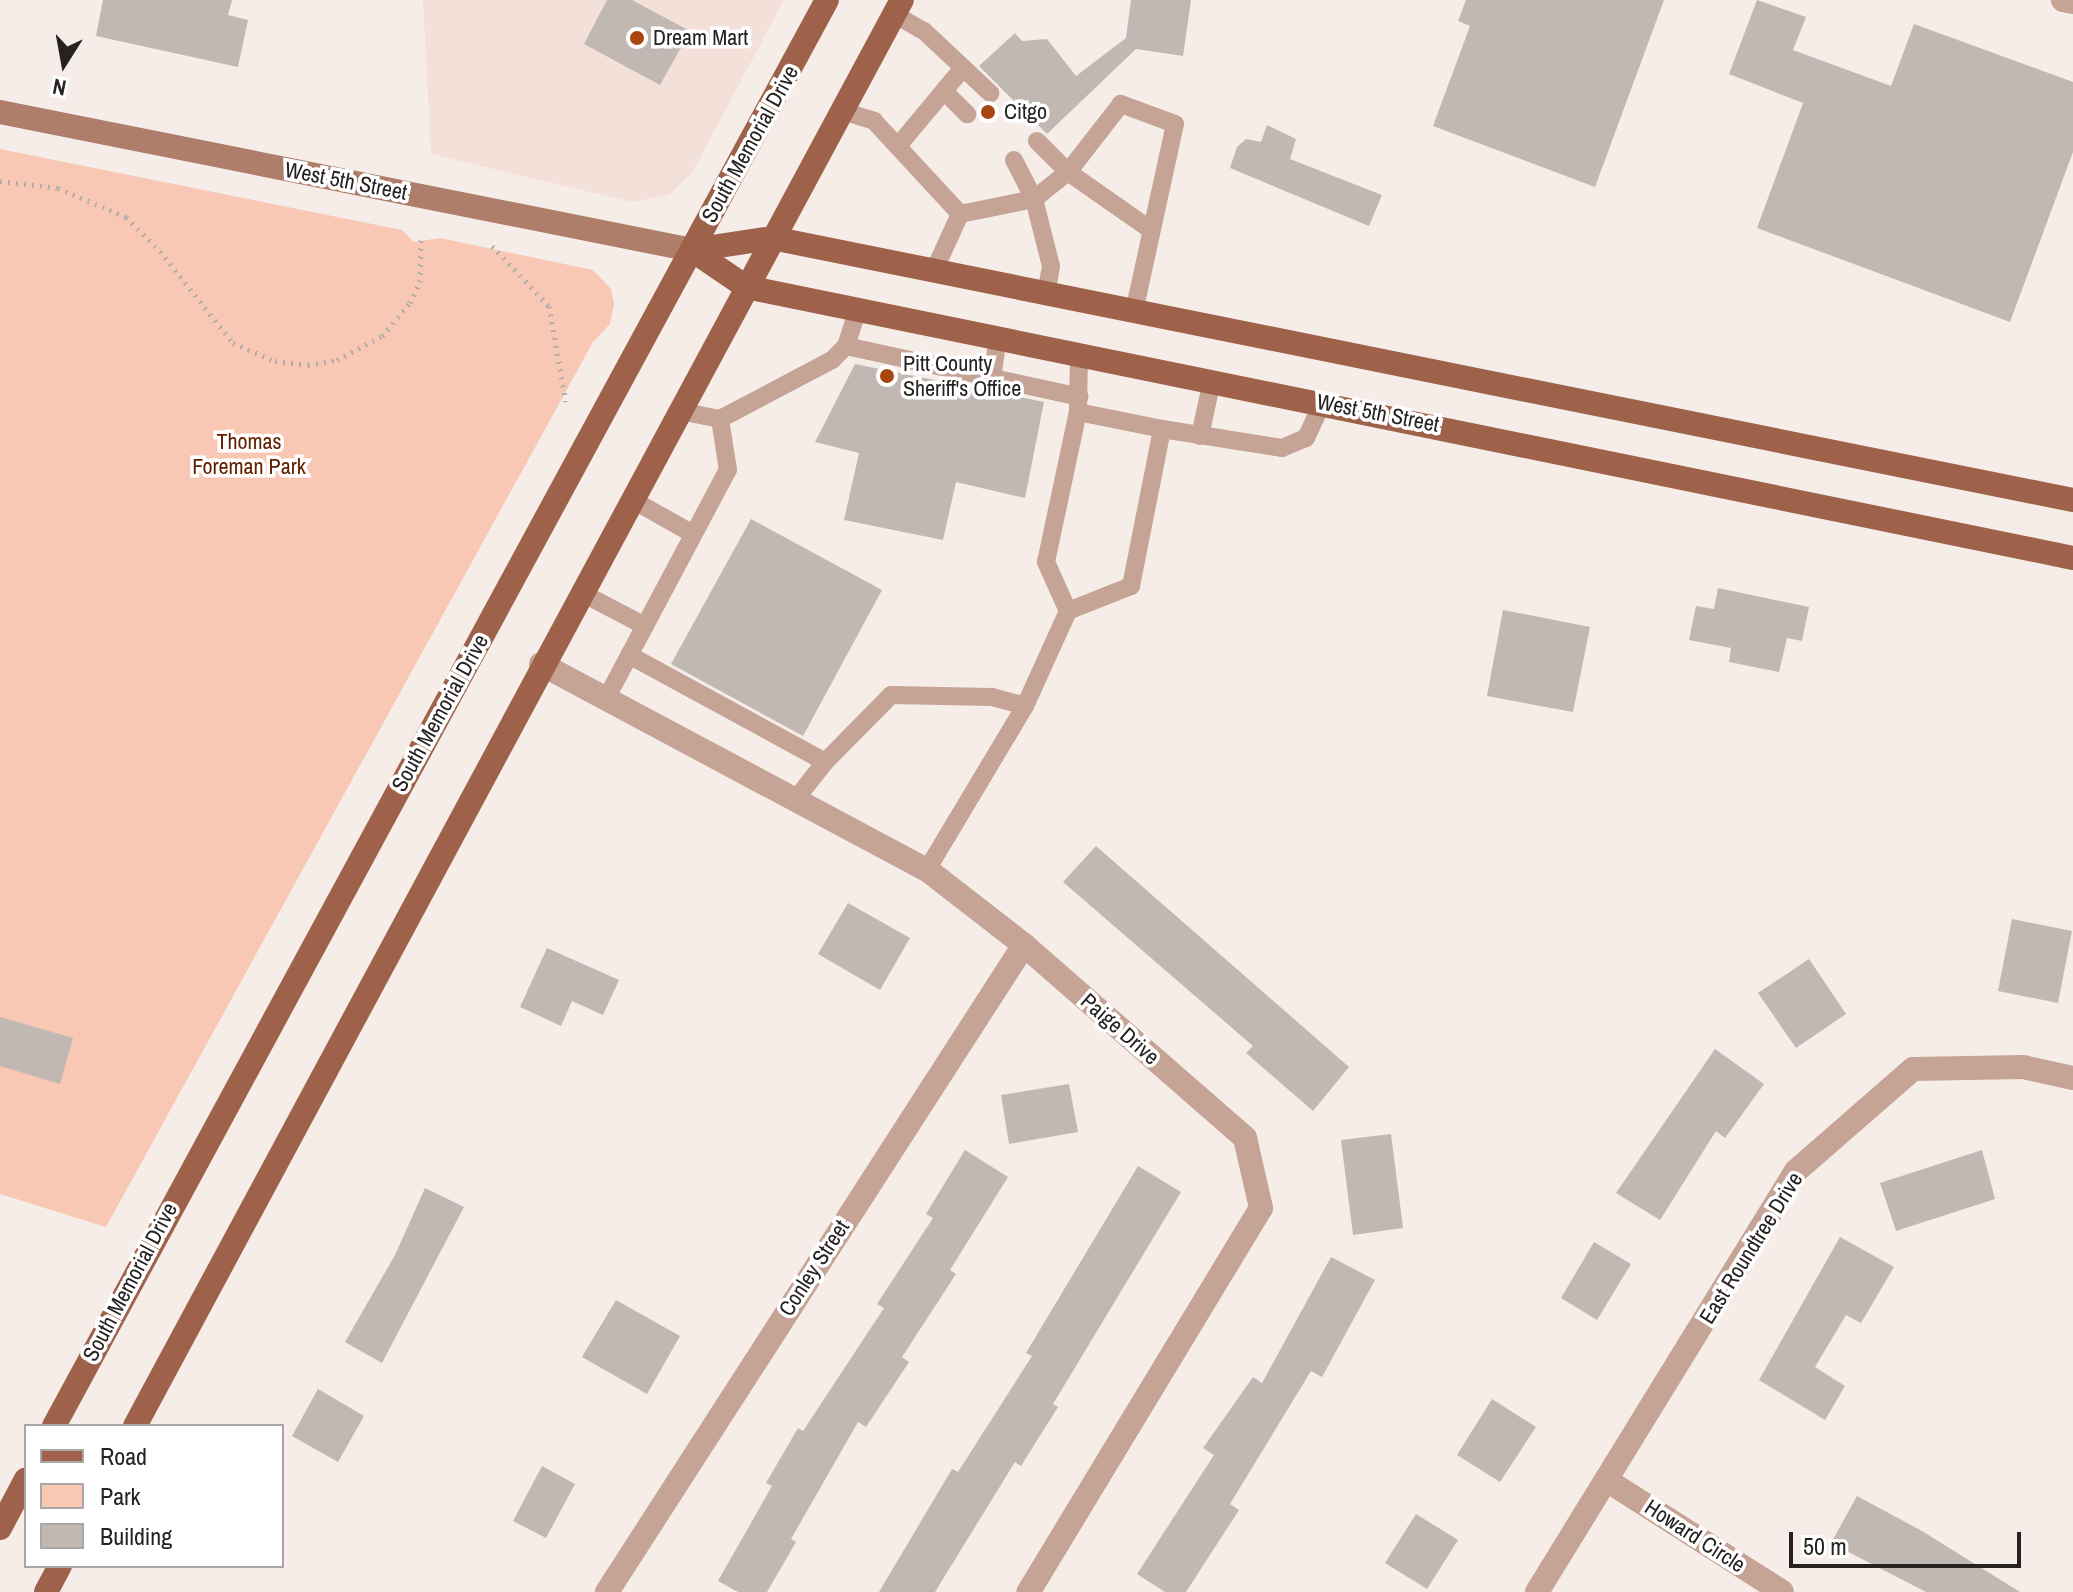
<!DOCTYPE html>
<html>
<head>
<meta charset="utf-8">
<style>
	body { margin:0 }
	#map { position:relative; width:2073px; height:1592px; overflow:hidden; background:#f6ede9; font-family:"Archivo Narrow",sans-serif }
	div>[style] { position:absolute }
	.built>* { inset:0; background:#f2e0d9 }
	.green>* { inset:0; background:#f8c8b5 }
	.building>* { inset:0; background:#c1b8b4 }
	.path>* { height:5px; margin-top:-2.5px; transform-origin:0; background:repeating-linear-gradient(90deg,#b5aeab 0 2px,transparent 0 8px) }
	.service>* { height:18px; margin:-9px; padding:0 9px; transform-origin:9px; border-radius:9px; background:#c5a395 }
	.minor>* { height:24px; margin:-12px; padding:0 12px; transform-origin:12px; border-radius:12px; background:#c5a395 }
	.secondary>* { height:24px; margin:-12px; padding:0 12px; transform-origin:12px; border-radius:12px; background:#af7e6a }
	.primary>* { height:24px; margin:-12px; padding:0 12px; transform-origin:12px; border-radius:12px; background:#9e624a }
	.dots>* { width:22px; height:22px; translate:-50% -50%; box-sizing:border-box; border:4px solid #fff; border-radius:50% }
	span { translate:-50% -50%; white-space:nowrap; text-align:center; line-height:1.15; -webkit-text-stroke:7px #fff; paint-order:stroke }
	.poi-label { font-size:22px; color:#252221 }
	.left { translate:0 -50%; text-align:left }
	.street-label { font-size:22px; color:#252221 }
	.park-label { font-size:22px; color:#622000 }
	.legend { position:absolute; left:24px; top:1424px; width:260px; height:144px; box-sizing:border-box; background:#fff; border:2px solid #a8a7a6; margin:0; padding:10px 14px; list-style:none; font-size:24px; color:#252221 }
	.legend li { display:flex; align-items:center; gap:16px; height:40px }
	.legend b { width:40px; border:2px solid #a8a7a6 }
	.north { position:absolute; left:24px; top:24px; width:80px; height:80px; -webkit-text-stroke:6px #fff; paint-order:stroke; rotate:191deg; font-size:22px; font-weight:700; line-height:32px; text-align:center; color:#252221 }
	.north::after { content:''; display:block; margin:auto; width:28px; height:36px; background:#252221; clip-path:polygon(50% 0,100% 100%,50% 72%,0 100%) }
	.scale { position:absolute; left:1789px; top:1532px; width:232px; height:36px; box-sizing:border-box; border:4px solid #252221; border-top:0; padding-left:10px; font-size:24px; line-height:28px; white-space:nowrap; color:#252221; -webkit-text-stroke:6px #fff; paint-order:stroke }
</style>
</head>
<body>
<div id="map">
	<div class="built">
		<div style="clip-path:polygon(423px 0,784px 0,692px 173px,669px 195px,632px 202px,431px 154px)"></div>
	</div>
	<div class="green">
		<div style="clip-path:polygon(0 149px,402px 230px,414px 242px,440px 238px,593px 270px,611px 289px,614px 304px,610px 324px,593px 342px,106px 1227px,0 1194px)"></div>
	</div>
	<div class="building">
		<div style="clip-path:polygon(103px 0,232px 0,228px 15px,248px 20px,238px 67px,96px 36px)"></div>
		<div style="clip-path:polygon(607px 0,632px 0,690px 31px,660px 85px,584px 44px)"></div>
		<div style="clip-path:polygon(1131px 0,1191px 0,1183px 56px,1136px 49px,1047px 134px,979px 66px,1015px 33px,1022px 41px,1047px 39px,1076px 76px,1126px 38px)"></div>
		<div style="clip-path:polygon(1466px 0,1664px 0,1595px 187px,1433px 126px,1470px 26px,1458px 21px)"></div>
		<div style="clip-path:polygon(1757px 0,1806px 17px,1793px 50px,1891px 86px,1914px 24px,2073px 82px,2073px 152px,2010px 322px,1757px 228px,1803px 103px,1729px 74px)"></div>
		<div style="clip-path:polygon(1267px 125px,1296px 139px,1290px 159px,1382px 195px,1369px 226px,1230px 168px,1237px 147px,1246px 139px,1261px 142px)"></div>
		<div style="clip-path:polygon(855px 364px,1044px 402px,1025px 498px,956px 482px,943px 540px,844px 520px,859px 453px,815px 442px)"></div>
		<div style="clip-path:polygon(751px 519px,882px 590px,803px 736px,671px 664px)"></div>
		<div style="clip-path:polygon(1718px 588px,1809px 607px,1802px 641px,1787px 638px,1779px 672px,1729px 662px,1731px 648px,1689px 640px,1696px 606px,1714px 609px)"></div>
		<div style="clip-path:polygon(1503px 610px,1590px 627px,1573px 712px,1487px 696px)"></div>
		<div style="clip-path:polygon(1096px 846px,1349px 1067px,1313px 1111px,1246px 1053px,1253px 1046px,1063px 882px)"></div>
		<div style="clip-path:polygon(848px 903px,910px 938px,880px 990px,818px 954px)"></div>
		<div style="clip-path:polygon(2012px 919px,2072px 931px,2058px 1003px,1998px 991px)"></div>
		<div style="clip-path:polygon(547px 948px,619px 980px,603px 1015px,572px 1001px,561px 1026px,520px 1007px)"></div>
		<div style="clip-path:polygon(1809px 959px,1846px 1014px,1796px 1048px,1758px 993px)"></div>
		<div style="clip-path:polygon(0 1017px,73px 1038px,60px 1084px,0 1066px)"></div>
		<div style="clip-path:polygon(1715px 1049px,1764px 1084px,1725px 1138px,1716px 1131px,1660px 1220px,1616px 1193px)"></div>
		<div style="clip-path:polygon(1069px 1084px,1078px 1132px,1009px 1144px,1001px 1095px)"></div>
		<div style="clip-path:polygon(1391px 1134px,1403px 1228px,1353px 1235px,1341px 1140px)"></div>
		<div style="clip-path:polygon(965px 1150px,1008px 1177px,950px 1270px,956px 1274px,902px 1357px,909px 1362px,866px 1427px,858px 1422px,791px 1539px,796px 1542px,767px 1592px,738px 1592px,718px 1581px,772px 1486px,766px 1483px,798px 1428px,803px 1431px,884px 1308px,877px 1304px,933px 1218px,926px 1214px)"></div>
		<div style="clip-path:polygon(1982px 1150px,1995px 1199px,1896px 1231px,1880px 1183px)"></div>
		<div style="clip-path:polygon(1138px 1166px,1181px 1192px,1053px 1404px,1058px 1407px,1021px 1466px,1015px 1462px,935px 1592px,879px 1592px,952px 1469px,958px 1472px,1032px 1356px,1026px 1353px)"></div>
		<div style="clip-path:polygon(425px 1188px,464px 1207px,382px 1363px,345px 1342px,395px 1255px)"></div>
		<div style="clip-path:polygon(1840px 1237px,1894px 1267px,1861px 1323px,1846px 1315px,1815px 1367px,1845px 1386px,1825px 1420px,1759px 1380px)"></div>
		<div style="clip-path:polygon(1594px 1242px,1631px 1264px,1597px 1320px,1561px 1298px)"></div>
		<div style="clip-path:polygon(1331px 1257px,1375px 1280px,1322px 1377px,1311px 1371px,1230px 1504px,1239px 1510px,1186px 1592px,1165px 1592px,1137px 1574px,1214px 1455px,1203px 1448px,1253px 1377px,1262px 1383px)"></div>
		<div style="clip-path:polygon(616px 1300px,680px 1336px,647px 1394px,582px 1357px)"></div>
		<div style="clip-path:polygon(318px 1389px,364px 1416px,338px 1462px,292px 1436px)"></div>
		<div style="clip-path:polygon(1492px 1399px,1536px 1427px,1500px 1482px,1457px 1455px)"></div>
		<div style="clip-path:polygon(542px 1466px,575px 1484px,546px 1538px,513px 1521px)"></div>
		<div style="clip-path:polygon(1857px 1496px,1922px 1531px,2020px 1592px,1926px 1592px,1831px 1543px)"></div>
		<div style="clip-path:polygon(1416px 1514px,1458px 1540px,1427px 1589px,1385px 1563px)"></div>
	</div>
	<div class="path">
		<div style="left:0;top:181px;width:58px;rotate:6.9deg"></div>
		<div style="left:58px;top:188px;width:74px;rotate:23.1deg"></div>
		<div style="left:126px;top:217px;width:48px;rotate:45deg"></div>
		<div style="left:160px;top:251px;width:117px;rotate:51.6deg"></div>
		<div style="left:233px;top:343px;width:46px;rotate:23.2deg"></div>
		<div style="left:275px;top:361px;width:33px;rotate:7deg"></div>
		<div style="left:308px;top:365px;width:29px;rotate:-10deg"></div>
		<div style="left:337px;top:360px;width:51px;rotate:-28.1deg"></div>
		<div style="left:382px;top:336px;width:43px;rotate:-49.7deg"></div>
		<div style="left:410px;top:303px;width:23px;rotate:-65deg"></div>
		<div style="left:420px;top:282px;width:43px;rotate:-88.7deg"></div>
		<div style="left:492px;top:246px;width:83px;rotate:46.5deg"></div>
		<div style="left:549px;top:306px;width:97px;rotate:80deg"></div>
	</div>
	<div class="service">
		<div style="left:894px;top:14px;width:34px;rotate:30deg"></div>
		<div style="left:924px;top:31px;width:91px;rotate:43.2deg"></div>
		<div style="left:944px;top:91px;width:33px;rotate:45deg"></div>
		<div style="left:842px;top:111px;width:34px;rotate:17deg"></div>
		<div style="left:874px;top:121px;width:127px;rotate:47.2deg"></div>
		<div style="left:960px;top:214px;width:76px;rotate:-11.5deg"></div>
		<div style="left:1034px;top:199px;width:43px;rotate:-38.5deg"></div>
		<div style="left:1068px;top:172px;width:44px;rotate:-135deg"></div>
		<div style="left:898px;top:146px;width:102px;rotate:-50.2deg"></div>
		<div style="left:1014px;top:160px;width:44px;rotate:62.9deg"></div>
		<div style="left:1034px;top:199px;width:69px;rotate:75.8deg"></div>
		<div style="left:1051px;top:266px;width:28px;rotate:100deg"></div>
		<div style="left:934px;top:271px;width:63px;rotate:-65.5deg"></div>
		<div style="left:1134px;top:312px;width:192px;rotate:-77.7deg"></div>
		<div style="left:1175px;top:124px;width:58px;rotate:-159.7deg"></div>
		<div style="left:1121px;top:104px;width:86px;rotate:127.9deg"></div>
		<div style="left:1068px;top:172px;width:101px;rotate:34.9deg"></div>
		<div style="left:846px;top:346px;width:239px;rotate:12.3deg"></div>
		<div style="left:1079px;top:354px;width:58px;rotate:91deg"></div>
		<div style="left:1078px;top:412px;width:86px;rotate:11.4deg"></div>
		<div style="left:1162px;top:429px;width:121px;rotate:9deg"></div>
		<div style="left:1282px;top:448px;width:26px;rotate:-23deg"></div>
		<div style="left:1306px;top:438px;width:40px;rotate:-65deg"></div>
		<div style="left:992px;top:379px;width:42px;rotate:-81.9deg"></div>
		<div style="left:679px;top:411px;width:42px;rotate:11deg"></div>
		<div style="left:720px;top:419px;width:127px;rotate:-27.8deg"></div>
		<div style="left:832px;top:360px;width:20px;rotate:-45deg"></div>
		<div style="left:846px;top:346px;width:38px;rotate:-72deg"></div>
		<div style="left:1200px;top:436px;width:57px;rotate:-77.9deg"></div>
		<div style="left:631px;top:499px;width:71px;rotate:29.4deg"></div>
		<div style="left:580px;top:592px;width:73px;rotate:27.6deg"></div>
		<div style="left:1068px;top:611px;width:68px;rotate:-21.6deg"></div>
		<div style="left:1131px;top:586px;width:160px;rotate:-78.8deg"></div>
		<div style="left:629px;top:655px;width:223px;rotate:28.6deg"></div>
		<div style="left:825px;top:762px;width:94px;rotate:-45.4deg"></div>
		<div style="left:891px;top:695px;width:101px;rotate:1.1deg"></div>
		<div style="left:992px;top:697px;width:34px;rotate:15deg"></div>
		<div style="left:1025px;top:706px;width:191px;rotate:120.9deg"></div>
		<div style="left:606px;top:699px;width:259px;rotate:-62deg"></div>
		<div style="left:728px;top:470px;width:52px;rotate:-98.9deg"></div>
		<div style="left:1025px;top:706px;width:104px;rotate:-65.6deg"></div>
		<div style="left:1068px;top:611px;width:54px;rotate:-114.2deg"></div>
		<div style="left:1046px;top:562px;width:153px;rotate:-78deg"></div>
		<div style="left:795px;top:800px;width:48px;rotate:-51.7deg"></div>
	</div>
	<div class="minor">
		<div style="left:2063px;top:0;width:10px;rotate:11deg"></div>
		<div style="left:541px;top:664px;width:441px;rotate:28.1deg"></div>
		<div style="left:930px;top:872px;width:119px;rotate:37.8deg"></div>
		<div style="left:1024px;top:945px;width:293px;rotate:41.1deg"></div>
		<div style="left:1245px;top:1138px;width:72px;rotate:77.1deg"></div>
		<div style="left:1261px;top:1208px;width:449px;rotate:121.2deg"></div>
		<div style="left:1608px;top:1481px;width:206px;rotate:32.5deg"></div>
		<div style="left:607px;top:1592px;width:770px;rotate:-57.2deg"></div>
		<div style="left:1537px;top:1592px;width:494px;rotate:-58.4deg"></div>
		<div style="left:1796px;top:1171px;width:155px;rotate:-41.1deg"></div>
		<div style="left:1913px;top:1069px;width:110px;rotate:-1deg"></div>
		<div style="left:2023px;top:1067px;width:51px;rotate:12.4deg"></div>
	</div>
	<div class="secondary">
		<div style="left:0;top:112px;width:706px;rotate:11.28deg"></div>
	</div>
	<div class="primary">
		<div style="left:692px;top:250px;width:65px;rotate:34.4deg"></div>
		<div style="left:746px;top:287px;width:1354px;rotate:11.54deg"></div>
		<div style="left:692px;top:250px;width:81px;rotate:-8.5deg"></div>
		<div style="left:772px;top:238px;width:1327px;rotate:11.39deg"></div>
		<div style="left:54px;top:1426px;width:1622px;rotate:-61.54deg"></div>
		<div style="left:135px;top:1426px;width:1619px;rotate:-61.73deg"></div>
		<div style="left:0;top:1528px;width:55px;rotate:-62deg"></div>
		<div style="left:46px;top:1592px;width:30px;rotate:-62deg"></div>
	</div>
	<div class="dots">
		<div style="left:637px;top:38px;background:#a94511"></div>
		<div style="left:988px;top:112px;background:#a94511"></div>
		<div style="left:887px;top:376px;background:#a94511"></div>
	</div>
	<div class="poi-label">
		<span class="left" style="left:653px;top:38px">Dream Mart</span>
		<span class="left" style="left:1004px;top:112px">Citgo</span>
		<span class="left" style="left:903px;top:376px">Pitt County<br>Sheriff's Office</span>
	</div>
	<div class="street-label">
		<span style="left:750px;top:144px;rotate:-61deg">South Memorial Drive</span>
		<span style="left:346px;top:181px;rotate:11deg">West 5th Street</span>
		<span style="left:1378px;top:413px;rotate:11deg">West 5th Street</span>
		<span style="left:440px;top:713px;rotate:-61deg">South Memorial Drive</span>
		<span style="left:1120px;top:1029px;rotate:41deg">Paige Drive</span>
		<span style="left:1751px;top:1248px;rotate:-58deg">East Roundtree Drive</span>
		<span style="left:814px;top:1268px;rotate:-57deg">Conley Street</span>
		<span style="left:130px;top:1282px;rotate:-62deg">South Memorial Drive</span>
		<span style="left:1695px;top:1536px;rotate:33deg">Howard Circle</span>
	</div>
	<div class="park-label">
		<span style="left:249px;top:454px">Thomas<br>Foreman Park</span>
	</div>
	<ul class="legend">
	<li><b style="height:10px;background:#9e624a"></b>Road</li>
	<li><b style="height:22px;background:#f8c8b5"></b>Park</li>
	<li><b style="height:22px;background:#c1b8b4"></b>Building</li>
	</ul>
	<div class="north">N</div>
	<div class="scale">50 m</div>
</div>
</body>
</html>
